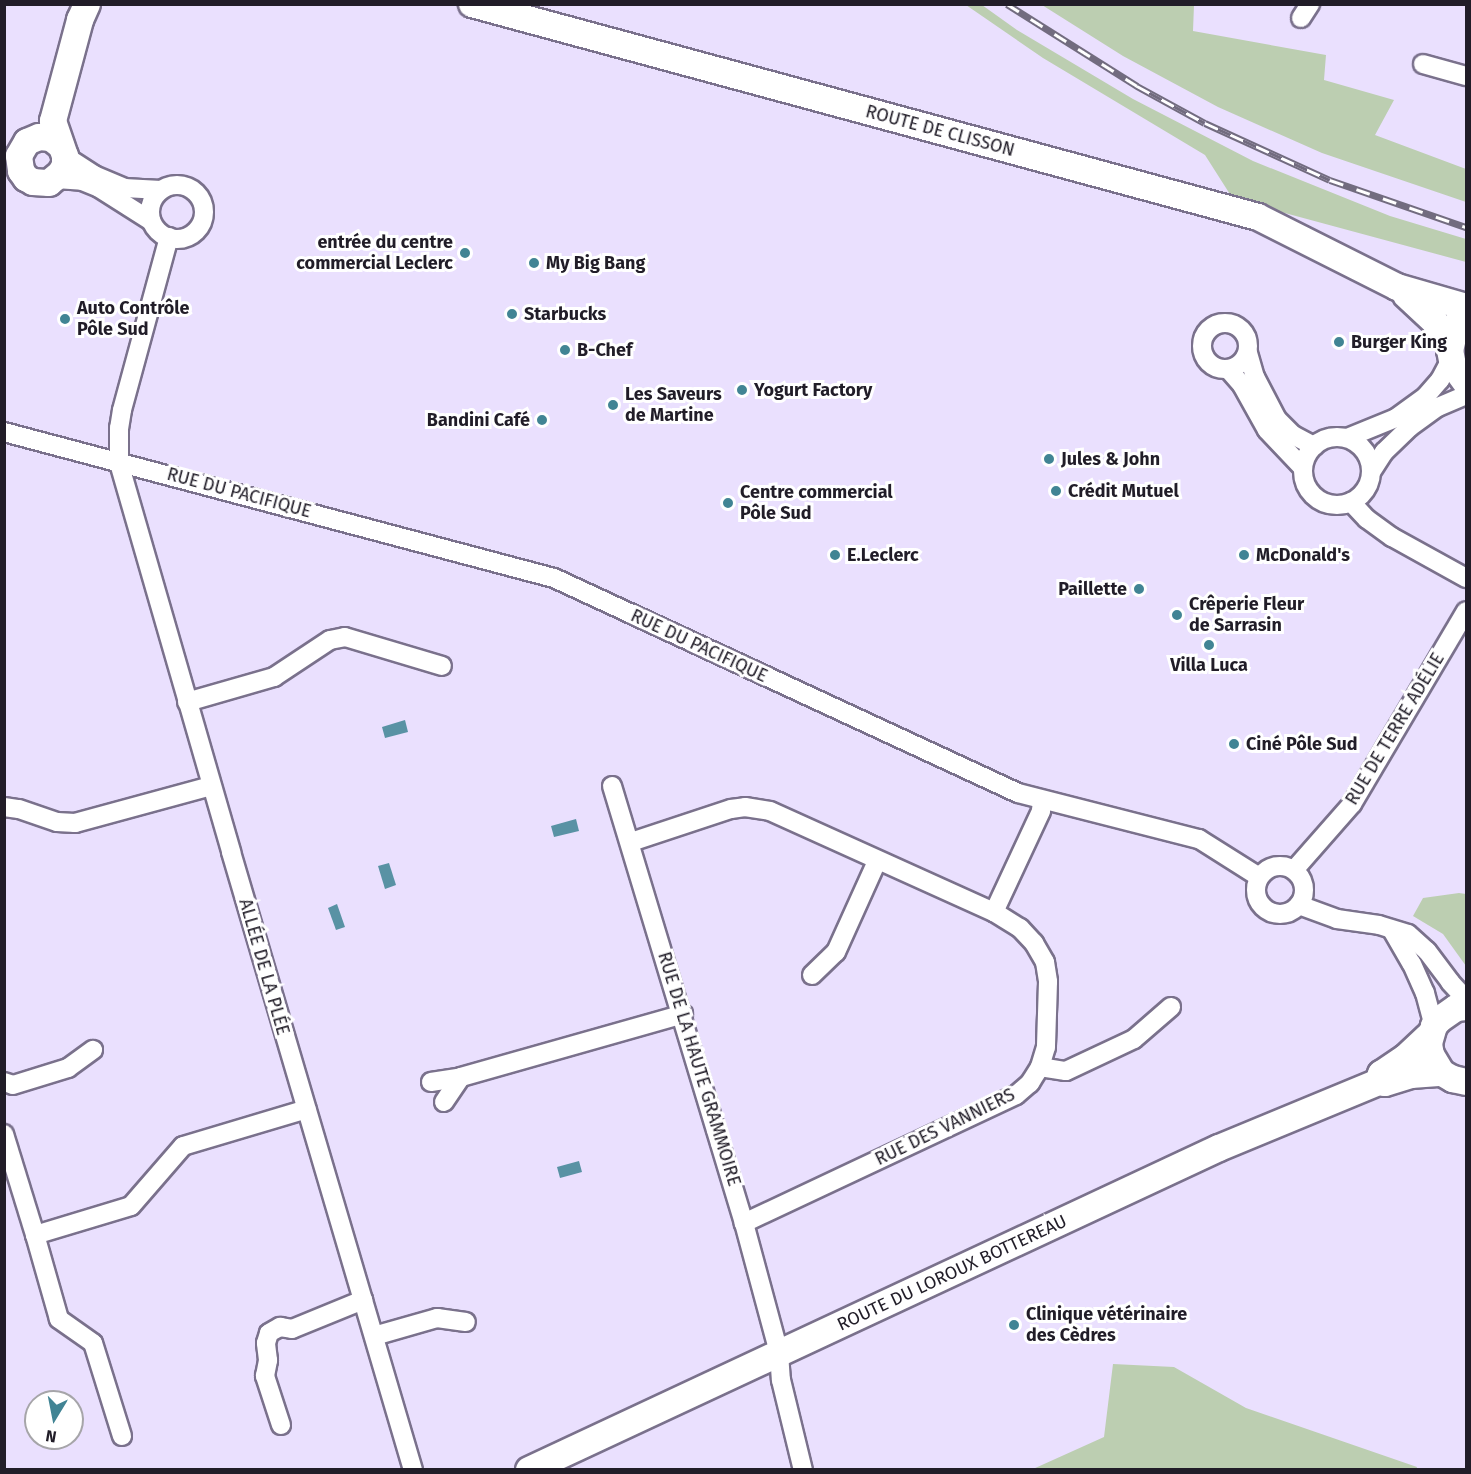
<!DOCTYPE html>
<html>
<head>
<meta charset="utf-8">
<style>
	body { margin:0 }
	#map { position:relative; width:1471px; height:1474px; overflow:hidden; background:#eae0fe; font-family:"Fira Sans",sans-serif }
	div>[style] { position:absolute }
	.green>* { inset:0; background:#bcceb1 }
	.water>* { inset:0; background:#5992a4 }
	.roads { filter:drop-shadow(2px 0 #7a718c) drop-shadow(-2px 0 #7a718c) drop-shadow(0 2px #7a718c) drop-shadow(0 -2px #7a718c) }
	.street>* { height:18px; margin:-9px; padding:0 9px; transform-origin:9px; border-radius:9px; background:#fff }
	.street>.ring { margin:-9px; padding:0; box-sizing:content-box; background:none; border:18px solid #fff; border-radius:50% }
	.secondary>* { height:26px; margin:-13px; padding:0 13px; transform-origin:13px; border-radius:13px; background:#fff }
	.rail>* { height:7px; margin-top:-3.5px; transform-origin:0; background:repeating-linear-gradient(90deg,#fff 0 14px,#726c7f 0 28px); box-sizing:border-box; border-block:2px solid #726c7f }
	.dots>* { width:16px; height:16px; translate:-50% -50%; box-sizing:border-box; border:3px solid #fff; border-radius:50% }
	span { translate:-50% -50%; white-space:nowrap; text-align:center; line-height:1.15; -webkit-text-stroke:6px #fff; paint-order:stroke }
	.street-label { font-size:18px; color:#211d28 }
	.poi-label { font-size:18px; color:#211d28; font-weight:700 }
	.right { translate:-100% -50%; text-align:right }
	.left { translate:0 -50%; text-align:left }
	.frame { position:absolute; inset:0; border:6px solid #211d28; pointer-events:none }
	.north { position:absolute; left:24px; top:1390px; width:60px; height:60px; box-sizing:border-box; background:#fff; border:2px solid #a6a5a9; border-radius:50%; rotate:190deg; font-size:16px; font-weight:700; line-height:24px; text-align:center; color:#211d28 }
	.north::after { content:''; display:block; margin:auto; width:21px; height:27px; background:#418494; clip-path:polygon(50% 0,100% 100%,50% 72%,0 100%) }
</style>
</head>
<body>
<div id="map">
	<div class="green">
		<div style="clip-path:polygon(966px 5px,982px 5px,1017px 30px,1133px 99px,1253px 161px,1390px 216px,1466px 239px,1466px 262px,1233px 199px,1205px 155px,1043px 58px)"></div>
		<div style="clip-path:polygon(1042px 5px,1194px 5px,1193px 31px,1326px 55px,1324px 80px,1394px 100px,1375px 135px,1466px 169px,1466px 202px,1322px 153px,1218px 107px,1123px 56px)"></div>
		<div style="clip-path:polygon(1459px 893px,1466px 894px,1466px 966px,1443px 934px,1413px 916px,1423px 898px)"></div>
		<div style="clip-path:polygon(1113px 1364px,1174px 1367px,1246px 1408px,1417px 1467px,1416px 1470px,1033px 1469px,1104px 1437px)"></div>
	</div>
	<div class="water">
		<div style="clip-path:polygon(405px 720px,408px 732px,385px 738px,382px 727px)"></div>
		<div style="clip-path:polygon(576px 819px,579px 831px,554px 837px,551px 826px)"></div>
		<div style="clip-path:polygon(389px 863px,396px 885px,385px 889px,378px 866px)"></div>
		<div style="clip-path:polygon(337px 904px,345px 927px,336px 930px,328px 908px)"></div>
		<div style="clip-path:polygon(579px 1161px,582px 1172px,560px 1178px,557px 1167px)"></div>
	</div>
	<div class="roads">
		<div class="street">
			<div style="left:1301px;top:18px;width:17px;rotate:-57deg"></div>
			<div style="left:1423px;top:64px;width:45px;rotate:15.6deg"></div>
			<div style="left:65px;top:156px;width:35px;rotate:33deg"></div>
			<div style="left:94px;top:175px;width:33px;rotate:23deg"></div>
			<div style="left:124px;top:188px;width:37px;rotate:3deg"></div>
			<div style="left:56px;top:179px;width:26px;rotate:4deg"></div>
			<div style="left:82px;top:181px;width:18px;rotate:22deg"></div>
			<div style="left:99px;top:188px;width:62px;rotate:32.4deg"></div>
			<div class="ring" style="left:150px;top:185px;width:36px;height:36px"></div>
			<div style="left:169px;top:237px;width:179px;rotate:105.2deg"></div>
			<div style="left:122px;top:410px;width:18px;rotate:99deg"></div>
			<div style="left:119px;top:428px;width:35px;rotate:90deg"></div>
			<div style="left:119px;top:463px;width:405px;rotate:73.9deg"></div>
			<div style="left:231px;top:852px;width:644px;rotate:73.59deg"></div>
			<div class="ring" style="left:1202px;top:323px;width:28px;height:28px"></div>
			<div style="left:1248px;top:353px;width:25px;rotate:74deg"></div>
			<div style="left:1255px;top:377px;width:47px;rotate:62.4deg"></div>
			<div style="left:1277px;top:419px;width:23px;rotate:45deg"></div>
			<div style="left:1293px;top:435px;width:24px;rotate:28deg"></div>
			<div style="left:1229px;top:370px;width:20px;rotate:49deg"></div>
			<div style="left:1242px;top:385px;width:51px;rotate:60.9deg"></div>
			<div style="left:1267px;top:430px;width:52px;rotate:46.5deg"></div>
			<div style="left:4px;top:432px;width:569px;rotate:14.87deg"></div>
			<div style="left:554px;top:578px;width:511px;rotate:24.86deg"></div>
			<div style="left:1018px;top:793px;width:187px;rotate:14.3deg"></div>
			<div style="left:1199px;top:839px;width:71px;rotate:32.3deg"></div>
			<div class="ring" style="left:1303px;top:437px;width:50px;height:50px"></div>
			<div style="left:1347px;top:438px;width:53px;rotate:-22.2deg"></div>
			<div style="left:1396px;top:418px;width:37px;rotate:-36deg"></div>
			<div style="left:1426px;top:396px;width:21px;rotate:-49deg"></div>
			<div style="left:1440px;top:380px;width:24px;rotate:-62deg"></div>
			<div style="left:1371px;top:472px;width:24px;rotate:-57deg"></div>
			<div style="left:1384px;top:452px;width:36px;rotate:-44deg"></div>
			<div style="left:1410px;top:427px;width:34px;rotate:-36deg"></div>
			<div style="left:1438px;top:407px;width:30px;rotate:-23deg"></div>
			<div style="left:1351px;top:502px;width:23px;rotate:47deg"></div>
			<div style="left:1367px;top:519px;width:31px;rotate:36deg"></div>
			<div style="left:1392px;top:537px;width:85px;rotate:29deg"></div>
			<div style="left:187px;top:702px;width:91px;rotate:-16deg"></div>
			<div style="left:274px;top:677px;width:67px;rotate:-33.5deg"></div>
			<div style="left:330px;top:640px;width:15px;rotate:-11deg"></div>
			<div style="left:345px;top:637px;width:101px;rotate:16.6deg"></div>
			<div style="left:612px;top:786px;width:457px;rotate:73.2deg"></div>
			<div style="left:744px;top:1223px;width:135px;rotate:74.9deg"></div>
			<div style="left:779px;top:1353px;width:27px;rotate:86deg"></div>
			<div style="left:781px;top:1380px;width:93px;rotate:76.3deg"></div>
			<div style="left:4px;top:807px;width:15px;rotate:8deg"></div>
			<div style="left:19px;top:809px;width:40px;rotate:18.9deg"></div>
			<div style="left:57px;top:822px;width:18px;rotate:3deg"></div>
			<div style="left:75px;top:823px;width:141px;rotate:-15.2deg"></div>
			<div style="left:631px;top:842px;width:105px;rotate:-18.3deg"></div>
			<div style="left:731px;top:809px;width:14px;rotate:-8deg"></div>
			<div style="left:745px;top:807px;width:25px;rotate:9deg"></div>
			<div style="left:770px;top:811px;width:246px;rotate:24.3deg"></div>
			<div style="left:994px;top:912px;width:31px;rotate:32deg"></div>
			<div style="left:1020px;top:928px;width:21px;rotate:47deg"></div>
			<div style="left:1034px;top:943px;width:22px;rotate:60deg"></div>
			<div style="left:1045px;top:962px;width:20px;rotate:81deg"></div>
			<div style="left:1048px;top:982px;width:65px;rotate:91.8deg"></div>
			<div style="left:1046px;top:1047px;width:21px;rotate:107deg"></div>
			<div style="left:1040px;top:1067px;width:19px;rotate:122deg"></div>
			<div style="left:1030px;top:1083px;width:18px;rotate:139deg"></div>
			<div style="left:1016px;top:1095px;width:301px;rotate:154.8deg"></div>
			<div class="ring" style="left:1256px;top:866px;width:30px;height:30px"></div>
			<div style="left:1294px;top:870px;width:88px;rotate:-48.7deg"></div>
			<div style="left:1352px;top:804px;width:224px;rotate:-59.4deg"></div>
			<div style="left:1299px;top:905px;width:40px;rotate:20.2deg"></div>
			<div style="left:1337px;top:919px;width:42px;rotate:8.1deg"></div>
			<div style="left:1379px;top:925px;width:30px;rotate:17deg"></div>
			<div style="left:1408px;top:934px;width:25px;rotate:42deg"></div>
			<div style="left:1427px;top:951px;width:39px;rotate:53deg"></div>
			<div style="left:1450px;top:982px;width:23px;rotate:47deg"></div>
			<div style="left:994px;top:912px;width:111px;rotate:-65deg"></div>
			<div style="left:1041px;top:811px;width:11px;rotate:-85deg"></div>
			<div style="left:1392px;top:930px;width:39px;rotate:60deg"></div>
			<div style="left:1412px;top:964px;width:32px;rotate:66deg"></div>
			<div style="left:1425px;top:993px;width:34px;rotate:75deg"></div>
			<div style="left:812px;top:975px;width:33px;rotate:-44deg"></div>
			<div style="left:836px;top:952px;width:100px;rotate:-65.7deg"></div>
			<div style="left:1040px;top:1067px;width:26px;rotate:9deg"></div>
			<div style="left:1066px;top:1071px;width:75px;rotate:-25.2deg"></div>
			<div style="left:1134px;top:1039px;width:49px;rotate:-40.9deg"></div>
			<div style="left:4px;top:1082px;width:9px;rotate:18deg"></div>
			<div style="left:13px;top:1085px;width:58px;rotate:-17.2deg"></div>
			<div style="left:68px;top:1068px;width:31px;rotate:-36deg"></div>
			<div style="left:431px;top:1082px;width:30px;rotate:-9deg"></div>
			<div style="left:444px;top:1102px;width:30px;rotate:-56deg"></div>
			<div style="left:461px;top:1077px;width:231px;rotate:-15.8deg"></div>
			<div style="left:4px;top:1134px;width:106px;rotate:72.9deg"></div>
			<div style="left:374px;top:1336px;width:66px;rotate:-15.9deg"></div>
			<div style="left:437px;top:1318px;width:29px;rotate:8deg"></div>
			<div style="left:281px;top:1425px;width:52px;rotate:-108.1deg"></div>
			<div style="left:265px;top:1376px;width:16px;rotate:-79deg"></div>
			<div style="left:268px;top:1360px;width:17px;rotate:-97deg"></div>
			<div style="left:266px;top:1343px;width:10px;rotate:-73deg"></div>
			<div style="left:269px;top:1333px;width:13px;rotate:-29deg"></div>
			<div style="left:280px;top:1327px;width:12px;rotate:9deg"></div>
			<div style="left:292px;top:1329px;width:77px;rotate:-22.2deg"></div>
			<div style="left:122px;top:1436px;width:97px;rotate:-107.3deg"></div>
			<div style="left:93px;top:1343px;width:42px;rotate:-144.8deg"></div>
			<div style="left:59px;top:1319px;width:87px;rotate:-105.9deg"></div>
			<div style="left:35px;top:1235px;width:100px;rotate:-16.8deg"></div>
			<div style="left:131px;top:1206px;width:79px;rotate:-49.1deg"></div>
			<div style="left:183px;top:1146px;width:129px;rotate:-16.6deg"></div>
		</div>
		<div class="secondary">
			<div style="left:472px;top:4px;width:814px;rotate:15.16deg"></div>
			<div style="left:1258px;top:217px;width:156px;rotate:26.7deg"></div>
			<div style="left:1397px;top:287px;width:72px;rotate:16.2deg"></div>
			<div style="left:61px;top:146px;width:13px;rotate:-141deg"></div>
			<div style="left:51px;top:138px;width:12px;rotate:-175deg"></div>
			<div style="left:39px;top:137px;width:13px;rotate:157deg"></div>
			<div style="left:27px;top:142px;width:16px;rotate:120deg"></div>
			<div style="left:19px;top:156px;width:15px;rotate:82deg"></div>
			<div style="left:21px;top:171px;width:9px;rotate:54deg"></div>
			<div style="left:26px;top:178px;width:8px;rotate:30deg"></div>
			<div style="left:33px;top:182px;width:16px;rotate:4deg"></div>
			<div style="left:49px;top:183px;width:16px;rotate:-40deg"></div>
			<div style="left:61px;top:173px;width:9px;rotate:-63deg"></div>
			<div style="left:65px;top:165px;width:9px;rotate:-90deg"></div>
			<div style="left:65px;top:156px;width:37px;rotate:-109deg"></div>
			<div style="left:53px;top:121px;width:105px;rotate:-75deg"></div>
			<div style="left:80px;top:20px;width:17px;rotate:-66deg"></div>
			<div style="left:1406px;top:295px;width:40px;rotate:43deg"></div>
			<div style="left:1435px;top:322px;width:24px;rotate:52deg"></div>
			<div style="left:1466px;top:313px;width:16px;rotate:130deg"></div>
			<div style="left:1456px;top:325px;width:26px;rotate:103deg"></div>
			<div style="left:1450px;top:350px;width:15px;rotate:79deg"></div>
			<div style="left:1453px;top:365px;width:22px;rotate:54deg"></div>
			<div style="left:1466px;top:1007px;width:10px;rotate:174deg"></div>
			<div style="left:1456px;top:1008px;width:19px;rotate:145deg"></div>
			<div style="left:1440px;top:1019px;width:9px;rotate:131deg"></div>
			<div style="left:1434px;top:1026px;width:19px;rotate:106deg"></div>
			<div style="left:1429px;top:1044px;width:11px;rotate:80deg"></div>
			<div style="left:1431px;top:1055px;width:21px;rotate:59deg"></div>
			<div style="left:1442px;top:1073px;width:13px;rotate:29deg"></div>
			<div style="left:1453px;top:1079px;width:13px;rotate:13deg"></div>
			<div style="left:1378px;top:1082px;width:9px;rotate:-69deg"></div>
			<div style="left:1381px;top:1074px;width:29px;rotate:-34deg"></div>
			<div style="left:1405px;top:1058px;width:35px;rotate:-43deg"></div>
			<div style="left:529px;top:1470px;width:761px;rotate:-25.02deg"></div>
			<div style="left:1219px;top:1148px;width:172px;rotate:-22.5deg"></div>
			<div style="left:1378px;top:1082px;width:7px;rotate:8deg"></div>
			<div style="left:1385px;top:1083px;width:27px;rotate:-17deg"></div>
			<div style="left:1411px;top:1075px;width:31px;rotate:-4deg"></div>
		</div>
	</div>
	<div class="rail">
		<div style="left:1007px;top:4px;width:154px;rotate:32.2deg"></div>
		<div style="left:1137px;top:86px;width:77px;rotate:28.6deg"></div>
		<div style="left:1205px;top:123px;width:137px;rotate:24.5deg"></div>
		<div style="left:1330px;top:180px;width:144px;rotate:19.1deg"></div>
	</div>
	<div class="dots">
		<div style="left:465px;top:253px;background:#418494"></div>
		<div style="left:534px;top:263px;background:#418494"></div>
		<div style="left:512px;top:314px;background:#418494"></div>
		<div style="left:65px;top:319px;background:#418494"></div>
		<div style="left:1339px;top:342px;background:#418494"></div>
		<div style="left:565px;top:350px;background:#418494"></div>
		<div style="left:742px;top:390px;background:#418494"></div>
		<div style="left:613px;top:405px;background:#418494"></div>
		<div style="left:542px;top:420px;background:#418494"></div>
		<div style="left:1049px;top:459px;background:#418494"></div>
		<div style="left:1056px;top:491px;background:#418494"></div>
		<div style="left:728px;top:503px;background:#418494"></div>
		<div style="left:835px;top:555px;background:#418494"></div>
		<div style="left:1244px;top:555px;background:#418494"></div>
		<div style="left:1139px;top:589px;background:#418494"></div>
		<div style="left:1177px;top:615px;background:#418494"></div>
		<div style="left:1209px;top:645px;background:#418494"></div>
		<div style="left:1234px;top:744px;background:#418494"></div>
		<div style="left:1014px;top:1325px;background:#418494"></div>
	</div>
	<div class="street-label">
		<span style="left:940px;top:131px;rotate:15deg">ROUTE DE CLISSON</span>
		<span style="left:239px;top:493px;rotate:15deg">RUE DU PACIFIQUE</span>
		<span style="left:699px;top:646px;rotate:25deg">RUE DU PACIFIQUE</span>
		<span style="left:1395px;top:729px;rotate:-59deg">RUE DE TERRE ADÉLIE</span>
		<span style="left:264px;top:967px;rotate:74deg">ALLÉE DE LA PLÉE</span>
		<span style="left:699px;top:1069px;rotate:73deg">RUE DE LA HAUTE GRAMMOIRE</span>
		<span style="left:945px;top:1127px;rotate:-26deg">RUE DES VANNIERS</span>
		<span style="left:952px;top:1273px;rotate:-25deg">ROUTE DU LOROUX BOTTEREAU</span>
	</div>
	<div class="poi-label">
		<span class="right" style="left:453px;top:253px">entrée du centre<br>commercial Leclerc</span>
		<span class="left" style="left:546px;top:263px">My Big Bang</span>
		<span class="left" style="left:77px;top:319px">Auto Contrôle<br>Pôle Sud</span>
		<span class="left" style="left:524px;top:314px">Starbucks</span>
		<span class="left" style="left:1351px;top:342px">Burger King</span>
		<span class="left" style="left:577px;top:350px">B-Chef</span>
		<span class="left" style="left:754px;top:390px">Yogurt Factory</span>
		<span class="left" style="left:625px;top:405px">Les Saveurs<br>de Martine</span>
		<span class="right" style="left:530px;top:420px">Bandini Café</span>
		<span class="left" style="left:1061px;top:459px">Jules &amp; John</span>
		<span class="left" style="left:1068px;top:491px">Crédit Mutuel</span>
		<span class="left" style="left:740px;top:503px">Centre commercial<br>Pôle Sud</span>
		<span class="left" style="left:847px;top:555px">E.Leclerc</span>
		<span class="left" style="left:1256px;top:555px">McDonald's</span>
		<span class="right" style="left:1127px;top:589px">Paillette</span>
		<span class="left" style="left:1189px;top:615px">Crêperie Fleur<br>de Sarrasin</span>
		<span style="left:1209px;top:665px">Villa Luca</span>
		<span class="left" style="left:1246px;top:744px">Ciné Pôle Sud</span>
		<span class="left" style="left:1026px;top:1325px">Clinique vétérinaire<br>des Cèdres</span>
	</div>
	<div class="frame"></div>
	<div class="north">N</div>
</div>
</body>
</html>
